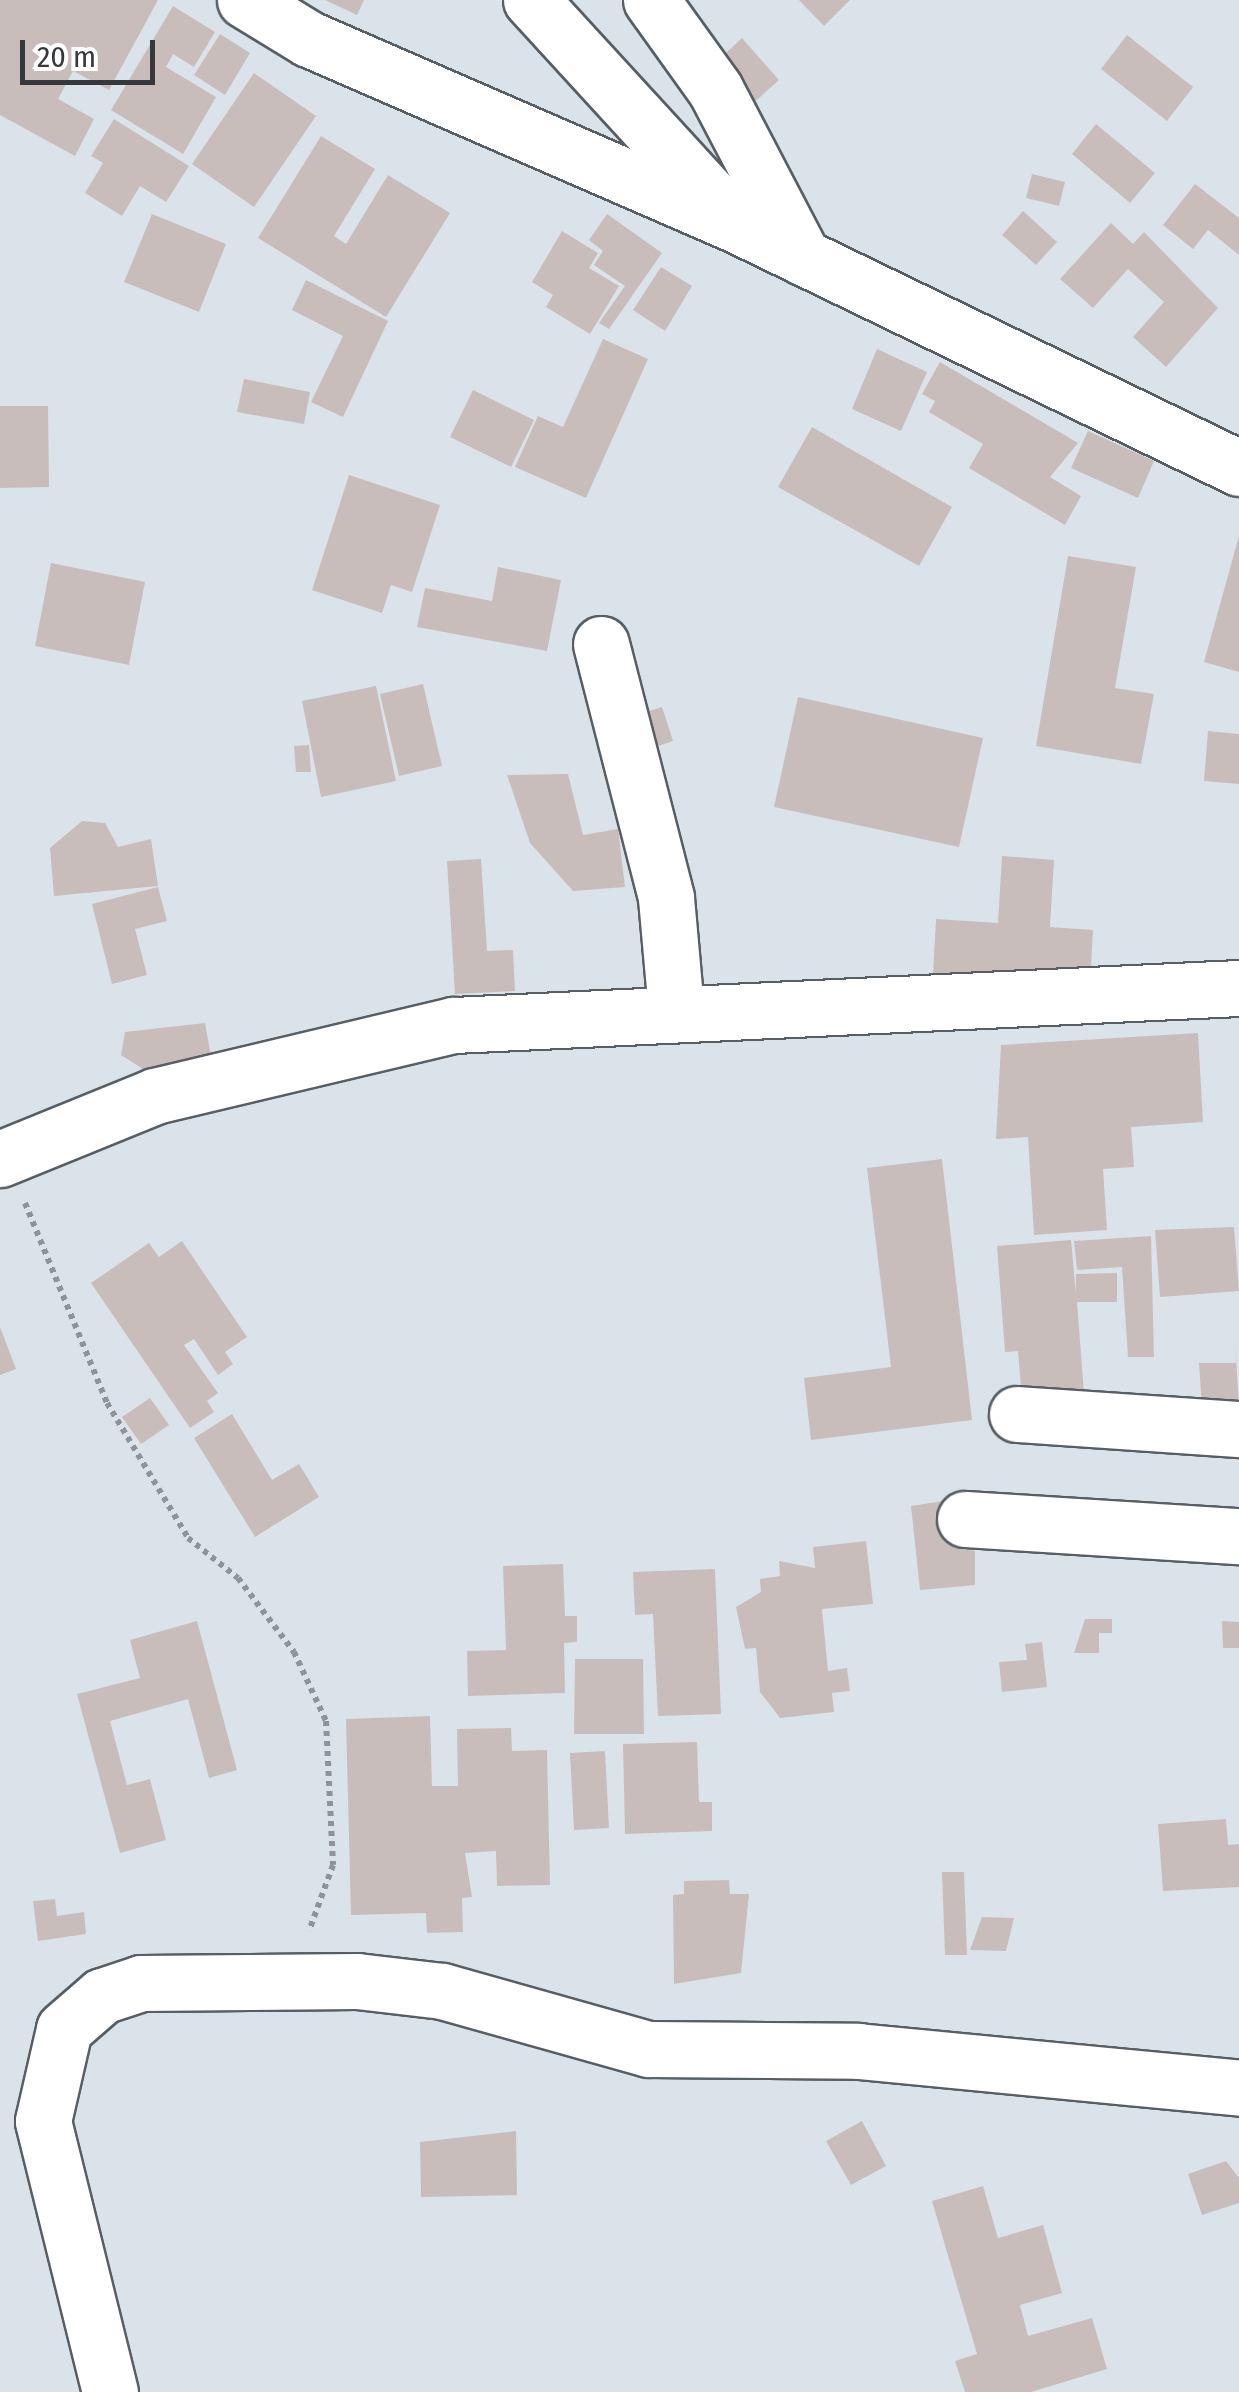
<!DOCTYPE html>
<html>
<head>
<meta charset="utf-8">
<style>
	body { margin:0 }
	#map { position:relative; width:1239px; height:2392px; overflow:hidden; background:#dbe3ea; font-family:"Fira Sans Condensed",sans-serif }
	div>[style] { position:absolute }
	.building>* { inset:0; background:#c9bdbb }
	.path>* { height:6px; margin-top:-3px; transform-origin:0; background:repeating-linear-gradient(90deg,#8d9398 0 5px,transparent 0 10px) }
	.roads { filter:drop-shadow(2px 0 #575e64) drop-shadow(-2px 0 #575e64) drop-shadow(0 2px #575e64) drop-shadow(0 -2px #575e64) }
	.minor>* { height:55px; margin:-27.5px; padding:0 27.5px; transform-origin:27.5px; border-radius:27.5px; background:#fff }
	span { translate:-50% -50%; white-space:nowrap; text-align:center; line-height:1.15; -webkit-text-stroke:8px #fff; paint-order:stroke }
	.scale { position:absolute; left:20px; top:40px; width:135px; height:45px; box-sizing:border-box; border:5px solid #36393c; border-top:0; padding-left:12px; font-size:30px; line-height:35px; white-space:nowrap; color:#36393c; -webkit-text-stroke:8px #fff; paint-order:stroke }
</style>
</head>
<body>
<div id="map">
	<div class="building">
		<div style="clip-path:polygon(0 0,158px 0,109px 90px,73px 71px,58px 99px,94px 119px,75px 156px,0 115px)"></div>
		<div style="clip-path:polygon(325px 0,364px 0,357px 15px)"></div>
		<div style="clip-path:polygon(799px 0,850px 0,824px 26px)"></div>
		<div style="clip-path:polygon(173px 6px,215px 32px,194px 67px,173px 54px,166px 67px,216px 97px,183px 154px,111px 110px)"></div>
		<div style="clip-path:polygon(220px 34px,250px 53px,225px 95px,194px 75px)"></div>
		<div style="clip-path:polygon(1127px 35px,1193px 87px,1167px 121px,1101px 69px)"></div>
		<div style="clip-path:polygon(742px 38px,779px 80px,750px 106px,714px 64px)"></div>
		<div style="clip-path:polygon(254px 73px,316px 116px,254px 207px,192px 164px)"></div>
		<div style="clip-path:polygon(114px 119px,189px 166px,166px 202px,140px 186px,122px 216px,85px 193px,103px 163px,91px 156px)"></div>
		<div style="clip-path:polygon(1096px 124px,1155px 173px,1130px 203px,1072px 154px)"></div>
		<div style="clip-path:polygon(321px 136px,375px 169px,334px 236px,346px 244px,388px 175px,450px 213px,386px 317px,258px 238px)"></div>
		<div style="clip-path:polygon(1032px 174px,1065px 182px,1059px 206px,1026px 198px)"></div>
		<div style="clip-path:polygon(1195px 184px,1239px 218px,1239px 255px,1208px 230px,1193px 249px,1163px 225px)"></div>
		<div style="clip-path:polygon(1023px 211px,1057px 242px,1036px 265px,1002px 235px)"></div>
		<div style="clip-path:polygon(152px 214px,226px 244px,199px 312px,124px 282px)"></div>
		<div style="clip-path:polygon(607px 214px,662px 253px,609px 329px,599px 323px,625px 286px,594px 265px,603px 251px,589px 240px)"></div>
		<div style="clip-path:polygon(1111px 223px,1133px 244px,1144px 232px,1218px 308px,1166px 367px,1133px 337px,1164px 302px,1128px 269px,1093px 308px,1060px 279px)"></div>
		<div style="clip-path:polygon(562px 231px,598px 253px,589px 268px,619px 286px,590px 334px,546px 307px,553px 295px,532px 282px)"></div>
		<div style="clip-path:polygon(661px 267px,692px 286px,665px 331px,633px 310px)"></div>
		<div style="clip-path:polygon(306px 280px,388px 321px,343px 417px,311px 402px,343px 336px,292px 310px)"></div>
		<div style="clip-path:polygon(603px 339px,648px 359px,586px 498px,515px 467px,538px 416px,563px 427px)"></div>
		<div style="clip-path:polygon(877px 349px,927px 372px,901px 431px,852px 409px)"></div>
		<div style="clip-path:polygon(940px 362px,1078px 443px,1050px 477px,1081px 496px,1065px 525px,969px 468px,983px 444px,929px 412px,935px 401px,922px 394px)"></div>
		<div style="clip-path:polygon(244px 379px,310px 392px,304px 424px,237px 412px)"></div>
		<div style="clip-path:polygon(473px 390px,534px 420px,511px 467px,450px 437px)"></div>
		<div style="clip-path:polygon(0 406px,48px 406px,49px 487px,0 488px)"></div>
		<div style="clip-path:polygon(812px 427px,952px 507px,919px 566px,778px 487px)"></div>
		<div style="clip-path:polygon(1088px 431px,1154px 461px,1138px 498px,1071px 468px)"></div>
		<div style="clip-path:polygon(349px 475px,440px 505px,412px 592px,391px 585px,382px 613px,312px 590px)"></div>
		<div style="clip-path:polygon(1239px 536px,1239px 672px,1204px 662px)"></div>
		<div style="clip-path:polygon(1068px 556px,1136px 567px,1115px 688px,1154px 694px,1141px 764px,1036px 746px)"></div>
		<div style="clip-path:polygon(51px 563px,145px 582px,129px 665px,35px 646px)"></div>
		<div style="clip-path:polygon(498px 567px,561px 580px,547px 651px,417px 627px,425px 588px,492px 601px)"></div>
		<div style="clip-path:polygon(423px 684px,442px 766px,399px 776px,380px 694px)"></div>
		<div style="clip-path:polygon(376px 686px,396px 781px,321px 797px,302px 701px)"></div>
		<div style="clip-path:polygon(798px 697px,983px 738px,959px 847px,774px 807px)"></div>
		<div style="clip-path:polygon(662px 707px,673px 741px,638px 753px,627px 718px)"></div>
		<div style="clip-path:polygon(1208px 731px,1239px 734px,1239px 784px,1204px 781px)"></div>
		<div style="clip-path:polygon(309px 745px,311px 772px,296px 772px,294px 746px)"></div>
		<div style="clip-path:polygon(568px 774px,583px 835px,618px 829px,625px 887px,573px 891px,530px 843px,507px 775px)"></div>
		<div style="clip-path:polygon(82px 821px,105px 823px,118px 847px,151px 839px,158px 886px,54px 896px,50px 848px)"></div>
		<div style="clip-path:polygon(1002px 856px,1054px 860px,1050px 927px,1093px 930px,1090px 985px,933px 974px,936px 919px,998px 923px)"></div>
		<div style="clip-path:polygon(481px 859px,487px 951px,513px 950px,515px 991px,455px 994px,447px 861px)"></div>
		<div style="clip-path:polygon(158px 887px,167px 921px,135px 929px,147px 975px,112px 984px,92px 904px)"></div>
		<div style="clip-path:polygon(205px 1023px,213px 1067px,146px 1071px,121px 1055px,125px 1032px)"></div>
		<div style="clip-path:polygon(1198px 1033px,1203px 1122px,1131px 1127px,1134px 1167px,1103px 1169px,1107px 1230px,1034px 1235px,1028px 1137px,996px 1139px,1001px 1045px)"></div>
		<div style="clip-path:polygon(942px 1159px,972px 1420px,811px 1440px,804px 1378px,891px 1367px,867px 1168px)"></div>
		<div style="clip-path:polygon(1234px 1227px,1239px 1291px,1160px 1297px,1155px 1230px)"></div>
		<div style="clip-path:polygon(1151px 1236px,1154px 1357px,1128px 1357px,1122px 1267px,1077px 1270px,1074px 1241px)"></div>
		<div style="clip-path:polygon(1071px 1240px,1076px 1294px,1076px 1274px,1117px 1273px,1117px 1302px,1077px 1302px,1084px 1393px,1022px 1399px,1018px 1351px,1005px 1352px,997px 1246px)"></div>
		<div style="clip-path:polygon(182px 1241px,247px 1337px,225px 1352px,233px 1364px,218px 1375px,194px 1339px,184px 1345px,218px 1393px,207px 1401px,214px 1412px,190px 1428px,91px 1283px,149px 1243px,159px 1257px)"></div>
		<div style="clip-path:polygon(0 1327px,16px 1369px,0 1375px)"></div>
		<div style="clip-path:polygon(1235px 1340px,1239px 1408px,1202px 1408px,1199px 1363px,1236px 1363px)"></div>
		<div style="clip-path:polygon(150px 1398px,169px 1425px,141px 1444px,122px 1417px)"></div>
		<div style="clip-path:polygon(232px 1414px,272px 1480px,299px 1464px,319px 1497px,255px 1537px,194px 1438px)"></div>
		<div style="clip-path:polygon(950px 1500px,954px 1548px,975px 1551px,975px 1585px,920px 1590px,911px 1506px)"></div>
		<div style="clip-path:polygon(866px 1541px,873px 1604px,822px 1609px,828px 1671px,847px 1668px,850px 1691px,832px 1693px,834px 1712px,780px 1718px,760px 1692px,756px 1648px,745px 1649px,736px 1607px,761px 1592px,760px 1579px,780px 1576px,779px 1561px,815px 1568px,813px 1547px)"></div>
		<div style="clip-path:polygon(563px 1564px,565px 1616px,577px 1616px,577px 1642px,564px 1643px,565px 1693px,468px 1696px,467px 1651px,506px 1650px,503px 1566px)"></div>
		<div style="clip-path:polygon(715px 1569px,721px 1714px,658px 1716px,653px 1614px,635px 1615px,633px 1572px)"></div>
		<div style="clip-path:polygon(1085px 1619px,1112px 1619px,1112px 1633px,1099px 1633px,1099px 1653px,1074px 1653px)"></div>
		<div style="clip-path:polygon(197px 1621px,237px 1770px,209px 1778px,188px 1699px,110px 1721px,127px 1785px,150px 1779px,166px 1840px,120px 1853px,77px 1694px,140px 1678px,130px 1640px)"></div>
		<div style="clip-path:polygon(1222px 1621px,1239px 1622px,1239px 1648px,1223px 1648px)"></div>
		<div style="clip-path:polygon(1042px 1642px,1047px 1687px,1002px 1692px,999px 1662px,1027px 1660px,1025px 1644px)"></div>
		<div style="clip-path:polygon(575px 1659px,643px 1659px,644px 1734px,574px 1734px)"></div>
		<div style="clip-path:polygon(430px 1716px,432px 1786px,458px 1786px,457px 1729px,511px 1728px,512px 1751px,547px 1750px,550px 1885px,497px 1886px,496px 1851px,465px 1853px,472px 1897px,462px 1898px,463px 1932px,427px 1933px,426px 1913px,351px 1915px,346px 1719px)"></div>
		<div style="clip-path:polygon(697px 1742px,699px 1802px,712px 1802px,712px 1831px,625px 1834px,623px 1744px)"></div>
		<div style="clip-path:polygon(605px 1751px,609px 1828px,574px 1830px,570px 1753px)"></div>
		<div style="clip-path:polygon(1226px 1819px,1228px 1845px,1239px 1844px,1239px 1887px,1163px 1891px,1158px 1824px)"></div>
		<div style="clip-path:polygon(942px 1872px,964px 1872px,967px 1955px,945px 1955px)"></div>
		<div style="clip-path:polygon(729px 1880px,730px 1894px,749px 1894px,741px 1973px,674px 1984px,673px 1895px,684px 1894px,684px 1881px)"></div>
		<div style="clip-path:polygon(55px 1899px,57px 1916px,84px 1912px,86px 1934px,38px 1941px,33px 1901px)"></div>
		<div style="clip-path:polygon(982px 1917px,1014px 1918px,1006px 1951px,970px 1950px)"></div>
		<div style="clip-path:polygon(862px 2121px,886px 2166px,851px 2185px,826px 2141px)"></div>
		<div style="clip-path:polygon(516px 2131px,517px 2195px,421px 2197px,420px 2142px)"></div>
		<div style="clip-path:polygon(1226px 2161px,1239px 2178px,1239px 2203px,1202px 2215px,1188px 2174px)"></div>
		<div style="clip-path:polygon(983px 2186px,998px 2238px,1043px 2225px,1062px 2293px,1020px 2305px,1028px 2336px,1092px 2318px,1107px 2369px,1031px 2392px,965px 2392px,955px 2361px,977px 2354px,932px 2201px)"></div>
	</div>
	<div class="path">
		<div style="left:25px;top:1203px;width:216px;rotate:67.7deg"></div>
		<div style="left:107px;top:1403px;width:157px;rotate:59deg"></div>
		<div style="left:188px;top:1538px;width:64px;rotate:38.7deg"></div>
		<div style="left:238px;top:1578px;width:93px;rotate:52.9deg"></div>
		<div style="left:294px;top:1652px;width:76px;rotate:65.1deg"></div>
		<div style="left:326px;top:1721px;width:144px;rotate:87.2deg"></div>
		<div style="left:333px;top:1865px;width:70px;rotate:110deg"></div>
	</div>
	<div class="roads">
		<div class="minor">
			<div style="left:245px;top:0;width:75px;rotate:31.4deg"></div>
			<div style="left:309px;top:39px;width:471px;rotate:23.5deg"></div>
			<div style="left:741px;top:227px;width:553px;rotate:25.82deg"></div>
			<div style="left:531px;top:0;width:281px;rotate:47.5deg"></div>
			<div style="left:651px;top:0;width:110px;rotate:54.3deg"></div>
			<div style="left:715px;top:89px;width:190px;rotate:62.4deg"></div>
			<div style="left:601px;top:644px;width:262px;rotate:75.6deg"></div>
			<div style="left:666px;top:898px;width:112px;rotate:84.9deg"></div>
			<div style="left:0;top:1159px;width:167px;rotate:-22.1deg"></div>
			<div style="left:155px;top:1096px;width:307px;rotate:-13.4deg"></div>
			<div style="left:454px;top:1025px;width:786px;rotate:-2.7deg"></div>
			<div style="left:1017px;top:1414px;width:223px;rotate:3.9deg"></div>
			<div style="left:965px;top:1519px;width:275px;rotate:3.6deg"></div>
			<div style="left:110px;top:2392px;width:279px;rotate:-103.9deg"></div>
			<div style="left:43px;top:2121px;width:94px;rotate:-77.1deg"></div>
			<div style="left:64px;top:2029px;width:50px;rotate:-41deg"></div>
			<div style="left:102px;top:1996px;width:41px;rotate:-18.4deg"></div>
			<div style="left:141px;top:1983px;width:216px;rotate:-0.5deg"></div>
			<div style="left:357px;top:1981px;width:86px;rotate:6.7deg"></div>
			<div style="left:442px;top:1991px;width:214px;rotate:15.7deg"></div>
			<div style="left:648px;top:2049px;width:210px;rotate:0.5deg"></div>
			<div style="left:858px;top:2051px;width:383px;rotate:5.5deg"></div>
		</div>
	</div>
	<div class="scale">20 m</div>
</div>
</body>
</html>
